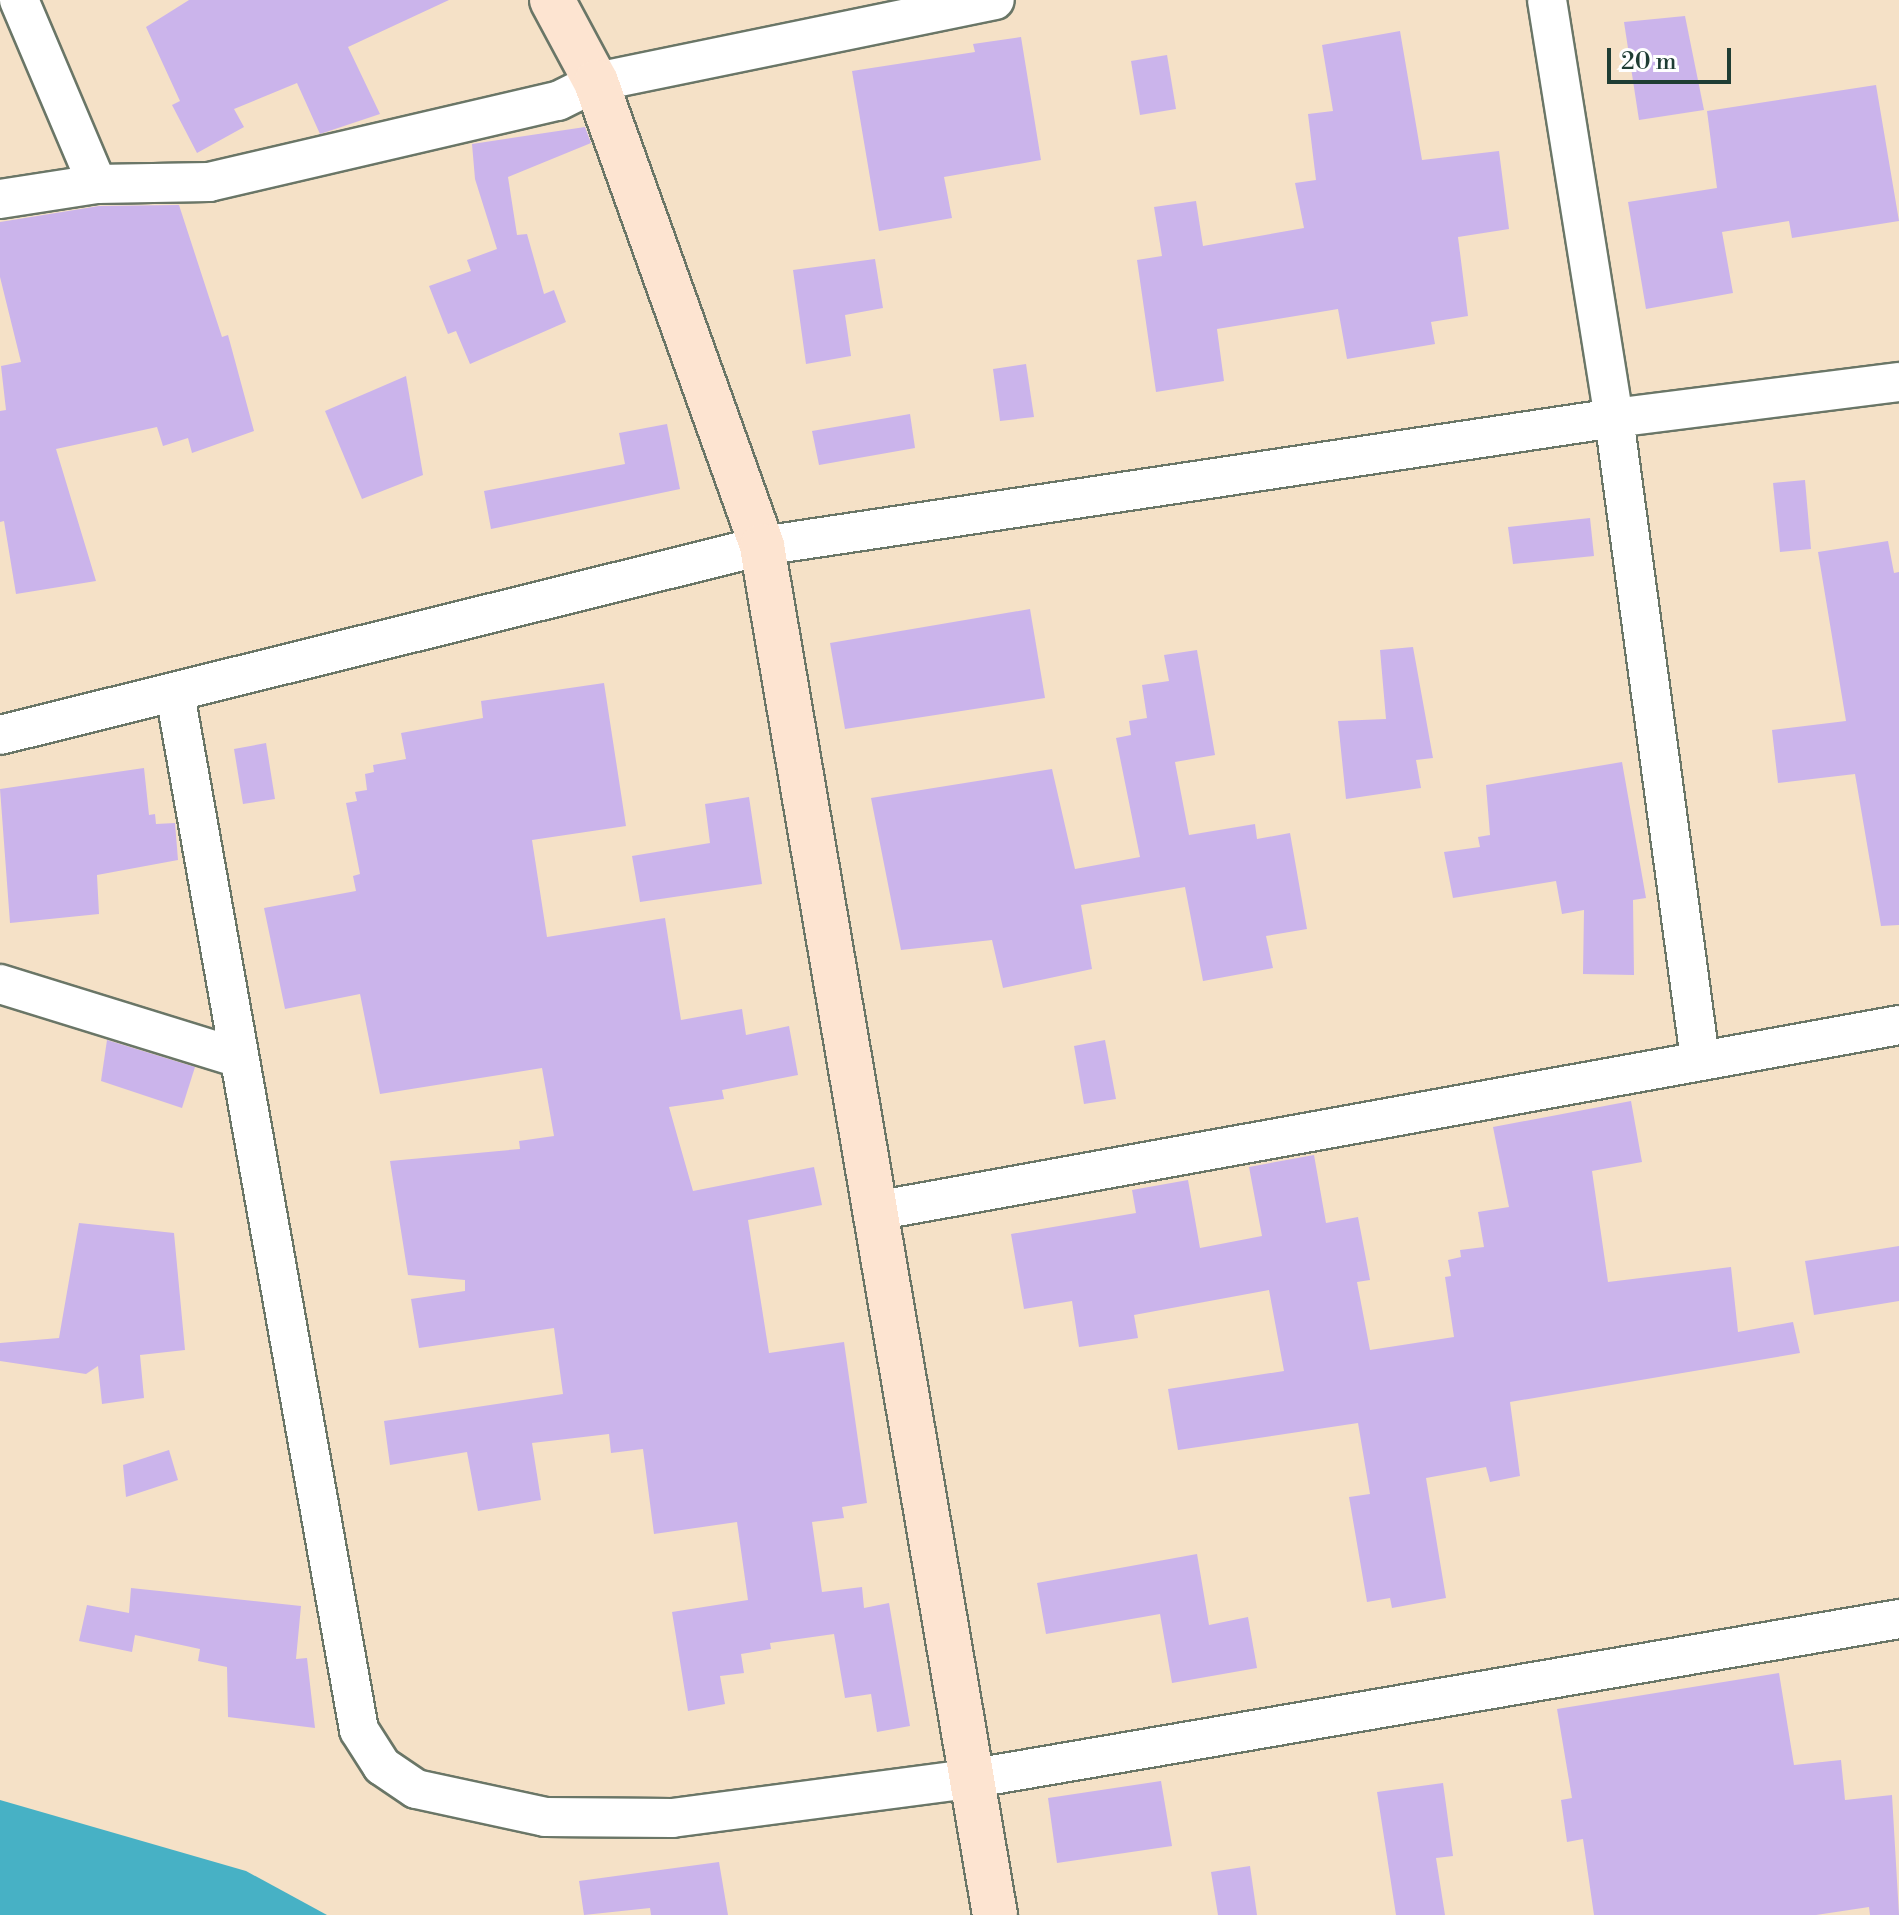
<!DOCTYPE html>
<html>
<head>
<meta charset="utf-8">
<style>
	body { margin:0 }
	#map { position:relative; width:1899px; height:1915px; overflow:hidden; background:#f5e1c7; font-family:"Libre Bodoni",serif }
	div>[style] { position:absolute }
	.water>* { inset:0; background:#47b1c5 }
	.building>* { inset:0; background:#cbb4eb }
	.roads { filter:drop-shadow(2px 0 #6a7667) drop-shadow(-2px 0 #6a7667) drop-shadow(0 2px #6a7667) drop-shadow(0 -2px #6a7667) }
	.street>* { height:38px; margin:-19px; padding:0 19px; transform-origin:19px; border-radius:19px; background:#fff }
	.secondary>* { height:44px; margin:-22px; padding:0 22px; transform-origin:22px; border-radius:22px; background:#fde4d1 }
	span { translate:-50% -50%; white-space:nowrap; text-align:center; line-height:1.15; -webkit-text-stroke:6px #fff; paint-order:stroke }
	.scale { position:absolute; left:1607px; top:48px; width:124px; height:36px; box-sizing:border-box; border:4px solid #1f3d34; border-top:0; padding-left:10px; font-size:24px; line-height:28px; white-space:nowrap; color:#1f3d34; -webkit-text-stroke:6px #fff; paint-order:stroke }
</style>
</head>
<body>
<div id="map">
	<div class="water">
		<div style="clip-path:polygon(0 1800px,246px 1871px,327px 1915px,0 1915px)"></div>
	</div>
	<div class="building">
		<div style="clip-path:polygon(189px 0,449px 0,348px 47px,380px 114px,320px 134px,297px 83px,234px 109px,244px 127px,197px 153px,172px 105px,180px 101px,146px 27px)"></div>
		<div style="clip-path:polygon(1685px 16px,1704px 110px,1639px 120px,1624px 22px)"></div>
		<div style="clip-path:polygon(1400px 31px,1422px 160px,1499px 151px,1509px 229px,1458px 237px,1468px 316px,1431px 322px,1435px 344px,1347px 359px,1338px 309px,1217px 329px,1224px 381px,1156px 392px,1137px 260px,1162px 256px,1154px 207px,1196px 201px,1203px 246px,1304px 228px,1295px 183px,1316px 180px,1308px 114px,1333px 111px,1322px 45px)"></div>
		<div style="clip-path:polygon(1021px 37px,1041px 160px,944px 177px,952px 218px,879px 231px,852px 71px,975px 52px,973px 44px)"></div>
		<div style="clip-path:polygon(1167px 55px,1176px 109px,1140px 115px,1131px 61px)"></div>
		<div style="clip-path:polygon(1876px 85px,1899px 221px,1792px 238px,1789px 221px,1722px 232px,1733px 293px,1646px 309px,1628px 202px,1717px 188px,1707px 111px)"></div>
		<div style="clip-path:polygon(585px 127px,591px 143px,508px 177px,517px 235px,527px 234px,544px 294px,554px 290px,566px 322px,470px 364px,456px 331px,448px 334px,429px 286px,471px 271px,467px 260px,497px 249px,475px 179px,472px 144px)"></div>
		<div style="clip-path:polygon(179px 205px,222px 337px,228px 335px,254px 431px,192px 453px,188px 438px,163px 446px,157px 427px,56px 449px,96px 581px,16px 594px,4px 521px,0 522px,0 411px,6px 410px,1px 366px,21px 362px,0 277px,0 222px,99px 206px)"></div>
		<div style="clip-path:polygon(875px 259px,883px 308px,845px 315px,851px 356px,806px 364px,793px 270px)"></div>
		<div style="clip-path:polygon(1026px 364px,1034px 417px,1000px 421px,993px 369px)"></div>
		<div style="clip-path:polygon(406px 376px,423px 475px,362px 499px,325px 411px)"></div>
		<div style="clip-path:polygon(910px 414px,915px 448px,819px 465px,812px 431px)"></div>
		<div style="clip-path:polygon(667px 424px,680px 489px,491px 529px,484px 491px,625px 464px,619px 433px)"></div>
		<div style="clip-path:polygon(1805px 480px,1811px 549px,1780px 552px,1773px 483px)"></div>
		<div style="clip-path:polygon(1590px 518px,1594px 556px,1513px 564px,1508px 527px)"></div>
		<div style="clip-path:polygon(1888px 541px,1894px 573px,1899px 572px,1899px 925px,1881px 926px,1855px 774px,1778px 783px,1772px 730px,1846px 721px,1818px 552px)"></div>
		<div style="clip-path:polygon(1030px 609px,1045px 698px,845px 729px,830px 643px)"></div>
		<div style="clip-path:polygon(1413px 647px,1433px 758px,1416px 760px,1421px 788px,1346px 799px,1338px 721px,1386px 719px,1380px 650px)"></div>
		<div style="clip-path:polygon(1197px 650px,1215px 755px,1175px 762px,1189px 835px,1255px 824px,1257px 839px,1290px 833px,1307px 929px,1266px 936px,1273px 968px,1203px 981px,1185px 887px,1081px 905px,1092px 969px,1003px 988px,992px 940px,901px 950px,871px 798px,1052px 769px,1075px 869px,1140px 857px,1116px 738px,1131px 735px,1129px 721px,1147px 718px,1142px 685px,1169px 681px,1164px 655px)"></div>
		<div style="clip-path:polygon(604px 683px,626px 826px,532px 840px,547px 937px,665px 918px,681px 1020px,742px 1009px,746px 1035px,789px 1026px,798px 1075px,722px 1090px,724px 1099px,669px 1107px,693px 1191px,814px 1167px,822px 1205px,748px 1220px,769px 1353px,844px 1342px,867px 1503px,842px 1507px,844px 1518px,812px 1522px,822px 1592px,862px 1587px,864px 1608px,889px 1603px,910px 1726px,877px 1732px,871px 1694px,845px 1698px,834px 1634px,770px 1643px,771px 1649px,741px 1654px,744px 1673px,720px 1676px,725px 1704px,688px 1711px,672px 1612px,748px 1600px,737px 1522px,654px 1534px,643px 1449px,611px 1453px,609px 1434px,532px 1443px,541px 1500px,478px 1511px,467px 1452px,390px 1465px,384px 1421px,563px 1394px,554px 1328px,419px 1348px,411px 1299px,465px 1291px,465px 1280px,408px 1275px,390px 1161px,520px 1149px,519px 1141px,554px 1136px,542px 1068px,380px 1094px,360px 994px,285px 1009px,264px 908px,356px 891px,353px 876px,360px 874px,346px 803px,357px 801px,355px 792px,367px 790px,365px 774px,374px 772px,373px 765px,406px 759px,401px 733px,483px 718px,481px 701px)"></div>
		<div style="clip-path:polygon(266px 743px,275px 799px,243px 804px,234px 749px)"></div>
		<div style="clip-path:polygon(1622px 762px,1646px 898px,1633px 900px,1634px 975px,1583px 974px,1584px 910px,1562px 914px,1556px 881px,1453px 898px,1444px 852px,1480px 847px,1478px 837px,1490px 835px,1486px 785px)"></div>
		<div style="clip-path:polygon(144px 768px,149px 815px,155px 814px,156px 824px,175px 823px,178px 860px,97px 875px,99px 914px,10px 923px,0 789px)"></div>
		<div style="clip-path:polygon(749px 797px,762px 884px,640px 902px,632px 856px,710px 843px,705px 804px)"></div>
		<div style="clip-path:polygon(107px 1040px,195px 1067px,182px 1108px,101px 1081px)"></div>
		<div style="clip-path:polygon(1105px 1040px,1116px 1099px,1084px 1104px,1074px 1046px)"></div>
		<div style="clip-path:polygon(1631px 1101px,1642px 1162px,1592px 1171px,1608px 1282px,1731px 1267px,1738px 1332px,1793px 1322px,1800px 1353px,1510px 1402px,1520px 1476px,1490px 1482px,1486px 1467px,1426px 1478px,1446px 1598px,1392px 1608px,1390px 1598px,1367px 1602px,1349px 1497px,1370px 1494px,1358px 1423px,1178px 1450px,1168px 1389px,1284px 1371px,1269px 1290px,1134px 1315px,1138px 1338px,1079px 1347px,1072px 1301px,1024px 1309px,1011px 1234px,1136px 1213px,1132px 1190px,1188px 1180px,1200px 1248px,1262px 1236px,1249px 1167px,1314px 1155px,1326px 1223px,1358px 1217px,1370px 1280px,1357px 1282px,1370px 1350px,1454px 1337px,1445px 1277px,1451px 1276px,1448px 1260px,1461px 1257px,1460px 1250px,1484px 1247px,1478px 1212px,1509px 1207px,1493px 1127px)"></div>
		<div style="clip-path:polygon(79px 1223px,174px 1233px,185px 1350px,140px 1355px,144px 1398px,102px 1404px,98px 1366px,86px 1374px,0 1361px,0 1343px,59px 1338px)"></div>
		<div style="clip-path:polygon(1899px 1246px,1899px 1301px,1814px 1315px,1805px 1261px)"></div>
		<div style="clip-path:polygon(169px 1450px,178px 1480px,126px 1497px,123px 1465px)"></div>
		<div style="clip-path:polygon(1197px 1554px,1209px 1625px,1248px 1617px,1257px 1668px,1172px 1683px,1160px 1614px,1046px 1634px,1037px 1583px)"></div>
		<div style="clip-path:polygon(131px 1588px,301px 1606px,296px 1659px,307px 1658px,315px 1728px,228px 1717px,227px 1667px,198px 1661px,200px 1649px,135px 1635px,132px 1652px,79px 1641px,87px 1605px,129px 1613px)"></div>
		<div style="clip-path:polygon(1779px 1673px,1794px 1765px,1841px 1760px,1845px 1800px,1892px 1795px,1899px 1915px,1870px 1915px,1869px 1907px,1816px 1915px,1594px 1915px,1583px 1839px,1567px 1842px,1561px 1800px,1572px 1798px,1557px 1709px)"></div>
		<div style="clip-path:polygon(1161px 1781px,1172px 1846px,1057px 1863px,1048px 1798px)"></div>
		<div style="clip-path:polygon(1443px 1783px,1453px 1856px,1436px 1858px,1445px 1915px,1396px 1915px,1377px 1792px)"></div>
		<div style="clip-path:polygon(719px 1862px,728px 1915px,651px 1915px,650px 1908px,584px 1915px,579px 1881px)"></div>
		<div style="clip-path:polygon(1250px 1866px,1257px 1915px,1218px 1915px,1211px 1872px)"></div>
	</div>
	<div class="roads">
		<div class="street">
			<div style="left:19px;top:0;width:200px;rotate:67deg"></div>
			<div style="left:1547px;top:0;width:423px;rotate:80.9deg"></div>
			<div style="left:1614px;top:418px;width:647px;rotate:82.36deg"></div>
			<div style="left:0;top:199px;width:98px;rotate:-8.8deg"></div>
			<div style="left:97px;top:184px;width:112px;rotate:-1deg"></div>
			<div style="left:209px;top:182px;width:358px;rotate:-13.1deg"></div>
			<div style="left:558px;top:101px;width:42px;rotate:-26.6deg"></div>
			<div style="left:596px;top:82px;width:407px;rotate:-11.6deg"></div>
			<div style="left:175px;top:694px;width:1052px;rotate:79.93deg"></div>
			<div style="left:359px;top:1730px;width:43px;rotate:57.4deg"></div>
			<div style="left:382px;top:1766px;width:41px;rotate:34.1deg"></div>
			<div style="left:416px;top:1789px;width:132px;rotate:12.2deg"></div>
			<div style="left:545px;top:1817px;width:127px;rotate:0.5deg"></div>
			<div style="left:672px;top:1818px;width:300px;rotate:-7.5deg"></div>
			<div style="left:969px;top:1779px;width:944px;rotate:-9.76deg"></div>
			<div style="left:0;top:735px;width:785px;rotate:-13.93deg"></div>
			<div style="left:762px;top:546px;width:862px;rotate:-8.54deg"></div>
			<div style="left:1614px;top:418px;width:287px;rotate:-7.2deg"></div>
			<div style="left:0;top:984px;width:247px;rotate:17.2deg"></div>
			<div style="left:875px;top:1211px;width:1041px;rotate:-10.29deg"></div>
		</div>
		<div class="secondary">
			<div style="left:552px;top:0;width:93px;rotate:61.8deg"></div>
			<div style="left:596px;top:82px;width:493px;rotate:70.3deg"></div>
			<div style="left:762px;top:546px;width:1389px;rotate:80.34deg"></div>
		</div>
	</div>
	<div class="scale">20 m</div>
</div>
</body>
</html>
